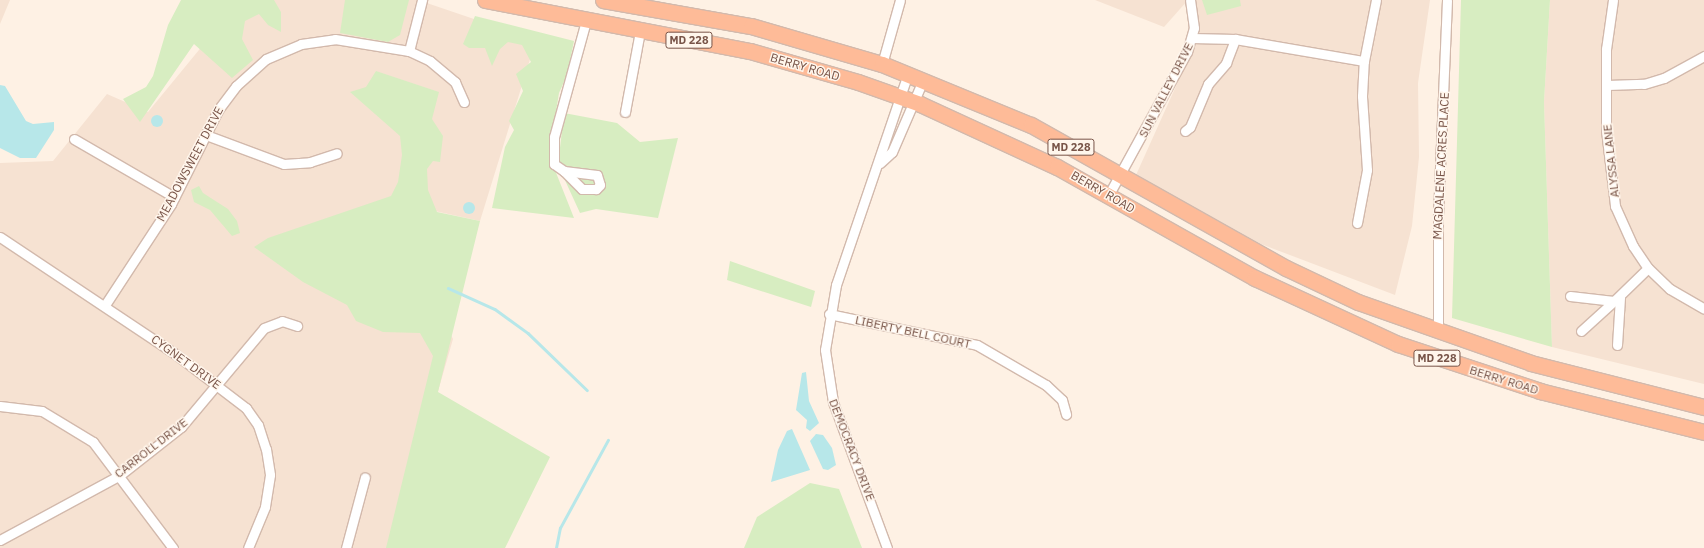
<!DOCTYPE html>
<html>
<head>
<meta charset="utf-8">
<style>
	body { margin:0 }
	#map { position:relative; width:1704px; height:548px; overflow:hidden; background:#fef1e4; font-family:"IBM Plex Sans",sans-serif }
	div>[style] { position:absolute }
	.residential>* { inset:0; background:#f6e2d2 }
	.green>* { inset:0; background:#d7edc1 }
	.water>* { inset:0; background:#b7e7e9 }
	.round { border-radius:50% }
	.stream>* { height:2.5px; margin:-1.25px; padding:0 1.25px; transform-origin:1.25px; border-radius:1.25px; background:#b7e7e9 }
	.roads { filter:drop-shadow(1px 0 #d2b9ac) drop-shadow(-1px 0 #d2b9ac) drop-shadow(0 1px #d2b9ac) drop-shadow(0 -1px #d2b9ac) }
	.minor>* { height:9px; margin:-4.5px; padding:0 4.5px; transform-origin:4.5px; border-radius:4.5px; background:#fff }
	.trunk>* { height:15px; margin:-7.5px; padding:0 7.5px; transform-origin:7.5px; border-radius:7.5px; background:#febb98 }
	span { translate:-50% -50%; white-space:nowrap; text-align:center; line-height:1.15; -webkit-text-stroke:3px #fff6ec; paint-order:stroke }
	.shield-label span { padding:1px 3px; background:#fff6ec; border:1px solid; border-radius:3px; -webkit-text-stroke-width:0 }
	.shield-label { font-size:11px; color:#785448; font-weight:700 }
	.street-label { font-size:12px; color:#785448 }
</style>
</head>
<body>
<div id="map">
	<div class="residential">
		<div style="clip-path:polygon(0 0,10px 0,0 24px)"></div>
		<div style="clip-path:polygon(240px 0,418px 0,536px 40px,480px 221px,385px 200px,453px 339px,393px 548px,0 548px,0 163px,53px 161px,107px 94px,148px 112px)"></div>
		<div style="clip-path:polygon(1095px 0,1188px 0,1164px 27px)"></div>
		<div style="clip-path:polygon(1194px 0,1430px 0,1418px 83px,1419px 157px,1412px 226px,1395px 295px,1261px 244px,1136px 175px,1195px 44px,1197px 21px)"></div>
		<div style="clip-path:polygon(1550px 0,1704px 0,1704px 384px,1552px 347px,1544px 102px)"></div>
	</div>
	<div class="green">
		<div style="clip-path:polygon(181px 0,274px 0,281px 12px,281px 32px,268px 25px,259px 14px,245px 21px,242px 39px,253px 60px,232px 78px,194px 44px,140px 122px,123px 99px,146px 87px,153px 76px,168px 25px)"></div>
		<div style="clip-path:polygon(345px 0,409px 0,400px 35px,388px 42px,340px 33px)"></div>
		<div style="clip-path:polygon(1202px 0,1240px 0,1241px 6px,1207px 15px)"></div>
		<div style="clip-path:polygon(1461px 0,1550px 0,1544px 102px,1552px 347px,1452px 318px)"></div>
		<div style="clip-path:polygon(475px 16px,574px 41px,567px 75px,559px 93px,549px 155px,574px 218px,492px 208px,505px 147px,514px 130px,509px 121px,523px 91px,516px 74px,531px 62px,522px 45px,508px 42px,500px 49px,492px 66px,485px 48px,469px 48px,463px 44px)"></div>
		<div style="clip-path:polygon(376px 71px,439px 92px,432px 119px,443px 136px,440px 162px,433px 161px,427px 169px,428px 190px,437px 212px,480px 221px,438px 392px,550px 457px,505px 548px,386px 548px,433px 356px,420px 333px,383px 332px,356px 321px,347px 305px,303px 282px,254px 247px,268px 238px,391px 196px,398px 182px,402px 155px,400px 136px,350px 92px,366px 87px)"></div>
		<div style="clip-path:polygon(564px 113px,617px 123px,640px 142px,678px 138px,658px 218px,596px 209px,580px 213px,558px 165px)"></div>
		<div style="clip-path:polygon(199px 186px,203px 193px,228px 209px,237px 221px,240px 233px,232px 236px,210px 210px,194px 202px,191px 190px)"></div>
		<div style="clip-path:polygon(730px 261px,815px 291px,811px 307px,727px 280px)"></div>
		<div style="clip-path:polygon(810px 483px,839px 489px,862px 548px,744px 548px,757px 517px)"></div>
	</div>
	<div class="water">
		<div style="clip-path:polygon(0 85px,5px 86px,26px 121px,33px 124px,54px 122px,54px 130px,36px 158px,20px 158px,0 148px)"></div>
		<div class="round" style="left:151px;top:115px;width:12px;height:12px"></div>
		<div class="round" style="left:463px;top:202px;width:12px;height:12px"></div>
		<div style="clip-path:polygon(806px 372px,809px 401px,819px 423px,810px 431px,806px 428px,807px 420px,796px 410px,802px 373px)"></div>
		<div style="clip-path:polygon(792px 429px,810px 470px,771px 482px,778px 450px,787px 431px)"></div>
		<div style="clip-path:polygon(816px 434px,823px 435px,832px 448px,836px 465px,828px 470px,823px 469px,810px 441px)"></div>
	</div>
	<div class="stream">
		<div style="left:448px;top:288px;width:51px;rotate:24.1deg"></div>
		<div style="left:495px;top:309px;width:41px;rotate:36deg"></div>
		<div style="left:528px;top:333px;width:82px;rotate:44deg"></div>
		<div style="left:556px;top:548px;width:20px;rotate:-79deg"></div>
		<div style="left:560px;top:528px;width:100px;rotate:-61.4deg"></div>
	</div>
	<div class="roads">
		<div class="minor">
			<div style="left:1613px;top:0;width:49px;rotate:98.1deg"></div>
			<div style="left:1606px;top:49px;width:81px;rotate:90deg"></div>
			<div style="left:1606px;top:130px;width:77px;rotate:83.2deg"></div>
			<div style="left:1615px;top:206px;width:44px;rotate:65.8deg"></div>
			<div style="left:1633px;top:246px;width:27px;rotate:56deg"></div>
			<div style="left:1648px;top:268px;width:30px;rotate:44deg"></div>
			<div style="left:1670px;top:289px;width:39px;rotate:30deg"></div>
			<div style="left:1192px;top:38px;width:43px;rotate:1.3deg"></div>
			<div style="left:1235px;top:39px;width:131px;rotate:9.7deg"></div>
			<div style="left:409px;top:51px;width:53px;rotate:-75.7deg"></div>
			<div style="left:882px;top:64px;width:66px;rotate:-74.3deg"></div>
			<div style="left:1607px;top:85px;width:37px;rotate:-2deg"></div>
			<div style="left:1644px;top:84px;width:21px;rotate:-17deg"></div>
			<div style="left:1664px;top:78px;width:46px;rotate:-28.8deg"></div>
			<div style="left:625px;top:112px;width:82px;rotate:-79.5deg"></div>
			<div style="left:1185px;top:131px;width:6px;rotate:-39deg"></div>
			<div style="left:1190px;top:127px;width:47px;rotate:-67.3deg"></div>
			<div style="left:1208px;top:84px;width:28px;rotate:-49deg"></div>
			<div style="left:1226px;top:63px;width:26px;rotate:-69deg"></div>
			<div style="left:206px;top:135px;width:83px;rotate:20.4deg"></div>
			<div style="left:284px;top:164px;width:26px;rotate:-4deg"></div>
			<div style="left:310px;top:162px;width:28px;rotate:-18deg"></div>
			<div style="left:74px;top:139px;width:116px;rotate:30.1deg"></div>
			<div style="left:880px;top:163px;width:16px;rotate:-43deg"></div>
			<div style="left:892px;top:152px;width:78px;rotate:-66.7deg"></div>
			<div style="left:564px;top:171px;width:12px;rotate:-145deg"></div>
			<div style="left:554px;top:164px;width:27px;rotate:-90deg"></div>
			<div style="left:554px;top:137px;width:120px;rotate:-74.6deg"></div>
			<div style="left:564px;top:171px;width:33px;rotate:7deg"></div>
			<div style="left:597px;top:175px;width:10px;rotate:73deg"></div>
			<div style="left:600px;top:185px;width:6px;rotate:135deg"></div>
			<div style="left:596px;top:189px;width:14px;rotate:180deg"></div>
			<div style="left:582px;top:189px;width:25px;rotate:-135deg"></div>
			<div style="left:1108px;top:196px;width:164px;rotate:-61.3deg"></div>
			<div style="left:1187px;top:52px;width:25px;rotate:-74deg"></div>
			<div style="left:1194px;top:28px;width:28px;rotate:-98deg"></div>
			<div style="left:1357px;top:223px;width:54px;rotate:-79.3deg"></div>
			<div style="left:1367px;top:170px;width:74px;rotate:-93.9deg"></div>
			<div style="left:1362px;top:96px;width:35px;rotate:-87deg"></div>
			<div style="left:1364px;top:61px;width:62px;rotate:-78.9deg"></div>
			<div style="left:0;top:237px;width:209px;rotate:33.7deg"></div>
			<div style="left:174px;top:353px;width:91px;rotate:37.4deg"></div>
			<div style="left:246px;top:408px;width:21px;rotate:55deg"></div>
			<div style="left:258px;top:425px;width:25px;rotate:72deg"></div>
			<div style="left:266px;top:449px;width:26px;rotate:81deg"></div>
			<div style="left:270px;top:475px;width:32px;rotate:99deg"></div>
			<div style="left:265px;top:507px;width:44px;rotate:112.5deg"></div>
			<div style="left:1570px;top:296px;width:44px;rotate:6.5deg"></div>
			<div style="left:1614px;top:301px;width:47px;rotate:-44.1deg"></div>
			<div style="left:105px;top:305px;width:121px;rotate:-56.8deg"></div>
			<div style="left:171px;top:204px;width:105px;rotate:-63.4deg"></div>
			<div style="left:218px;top:110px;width:30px;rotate:-53deg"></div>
			<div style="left:236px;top:86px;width:40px;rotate:-42deg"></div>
			<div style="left:266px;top:59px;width:38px;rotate:-23deg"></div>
			<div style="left:301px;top:44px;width:34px;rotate:-8deg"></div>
			<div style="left:335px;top:39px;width:75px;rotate:9.2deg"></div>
			<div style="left:409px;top:51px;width:23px;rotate:25deg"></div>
			<div style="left:430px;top:61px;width:33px;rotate:40deg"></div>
			<div style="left:455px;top:82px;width:22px;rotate:66deg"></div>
			<div style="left:829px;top:314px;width:151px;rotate:11.8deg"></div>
			<div style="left:977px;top:345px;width:80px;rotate:30.1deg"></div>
			<div style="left:1046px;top:385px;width:22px;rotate:43deg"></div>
			<div style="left:1062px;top:400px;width:15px;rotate:74deg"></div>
			<div style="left:1581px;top:331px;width:45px;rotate:-42.3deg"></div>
			<div style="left:1438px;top:332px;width:117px;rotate:-90deg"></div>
			<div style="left:1438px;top:215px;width:215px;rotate:-87.6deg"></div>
			<div style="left:1617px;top:345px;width:48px;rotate:-86.4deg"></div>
			<div style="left:0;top:406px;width:42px;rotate:6.8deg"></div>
			<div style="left:42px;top:411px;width:60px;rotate:31.3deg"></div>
			<div style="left:93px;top:442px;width:133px;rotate:53deg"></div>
			<div style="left:0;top:540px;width:136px;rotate:-28.4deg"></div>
			<div style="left:120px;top:475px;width:78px;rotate:-38.2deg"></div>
			<div style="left:181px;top:427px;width:129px;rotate:-50deg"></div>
			<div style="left:264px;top:328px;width:19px;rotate:-21deg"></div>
			<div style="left:282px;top:321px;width:16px;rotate:18deg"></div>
			<div style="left:346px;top:548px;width:73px;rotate:-75deg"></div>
			<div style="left:887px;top:548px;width:156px;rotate:-110.3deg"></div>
			<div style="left:833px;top:402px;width:53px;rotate:-98.7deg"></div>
			<div style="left:825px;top:350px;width:66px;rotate:-80.4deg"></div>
			<div style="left:836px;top:285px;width:223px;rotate:-71.2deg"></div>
		</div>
		<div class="trunk">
			<div style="left:485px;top:0;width:270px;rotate:10.9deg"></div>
			<div style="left:750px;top:51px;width:112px;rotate:16deg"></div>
			<div style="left:858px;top:82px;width:66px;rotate:19.5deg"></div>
			<div style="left:920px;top:104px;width:151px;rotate:24.7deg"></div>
			<div style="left:1057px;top:167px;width:227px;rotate:29.3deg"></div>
			<div style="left:1255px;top:278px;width:157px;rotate:24.8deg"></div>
			<div style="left:1398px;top:344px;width:150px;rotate:18.3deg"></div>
			<div style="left:1540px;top:391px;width:169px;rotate:14deg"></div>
			<div style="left:603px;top:0;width:150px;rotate:10deg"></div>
			<div style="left:751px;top:26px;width:136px;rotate:16.2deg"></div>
			<div style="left:882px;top:64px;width:161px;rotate:22.3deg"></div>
			<div style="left:1031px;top:125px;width:292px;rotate:29.3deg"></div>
			<div style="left:1286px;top:268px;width:80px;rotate:25.3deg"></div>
			<div style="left:1358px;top:302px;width:183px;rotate:19.4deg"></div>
			<div style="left:1531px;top:363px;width:179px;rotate:14.3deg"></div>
		</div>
	</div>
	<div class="shield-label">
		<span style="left:689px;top:40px">MD 228</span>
		<span style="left:1071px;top:147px">MD 228</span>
		<span style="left:1437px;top:358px">MD 228</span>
	</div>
	<div class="street-label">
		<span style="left:805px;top:67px;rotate:16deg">BERRY ROAD</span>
		<span style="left:1166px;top:90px;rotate:-63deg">SUN VALLEY DRIVE</span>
		<span style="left:1611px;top:161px;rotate:-96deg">ALYSSA LANE</span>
		<span style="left:190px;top:164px;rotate:-62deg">MEADOWSWEET DRIVE</span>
		<span style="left:1441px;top:166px;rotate:-87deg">MAGDALENE ACRES PLACE</span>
		<span style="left:1103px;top:192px;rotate:30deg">BERRY ROAD</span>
		<span style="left:913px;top:332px;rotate:12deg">LIBERTY BELL COURT</span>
		<span style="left:186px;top:362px;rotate:36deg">CYGNET DRIVE</span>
		<span style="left:1504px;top:380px;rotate:17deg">BERRY ROAD</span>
		<span style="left:151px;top:448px;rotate:-38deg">CARROLL DRIVE</span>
		<span style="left:852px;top:450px;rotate:69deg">DEMOCRACY DRIVE</span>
	</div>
</div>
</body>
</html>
